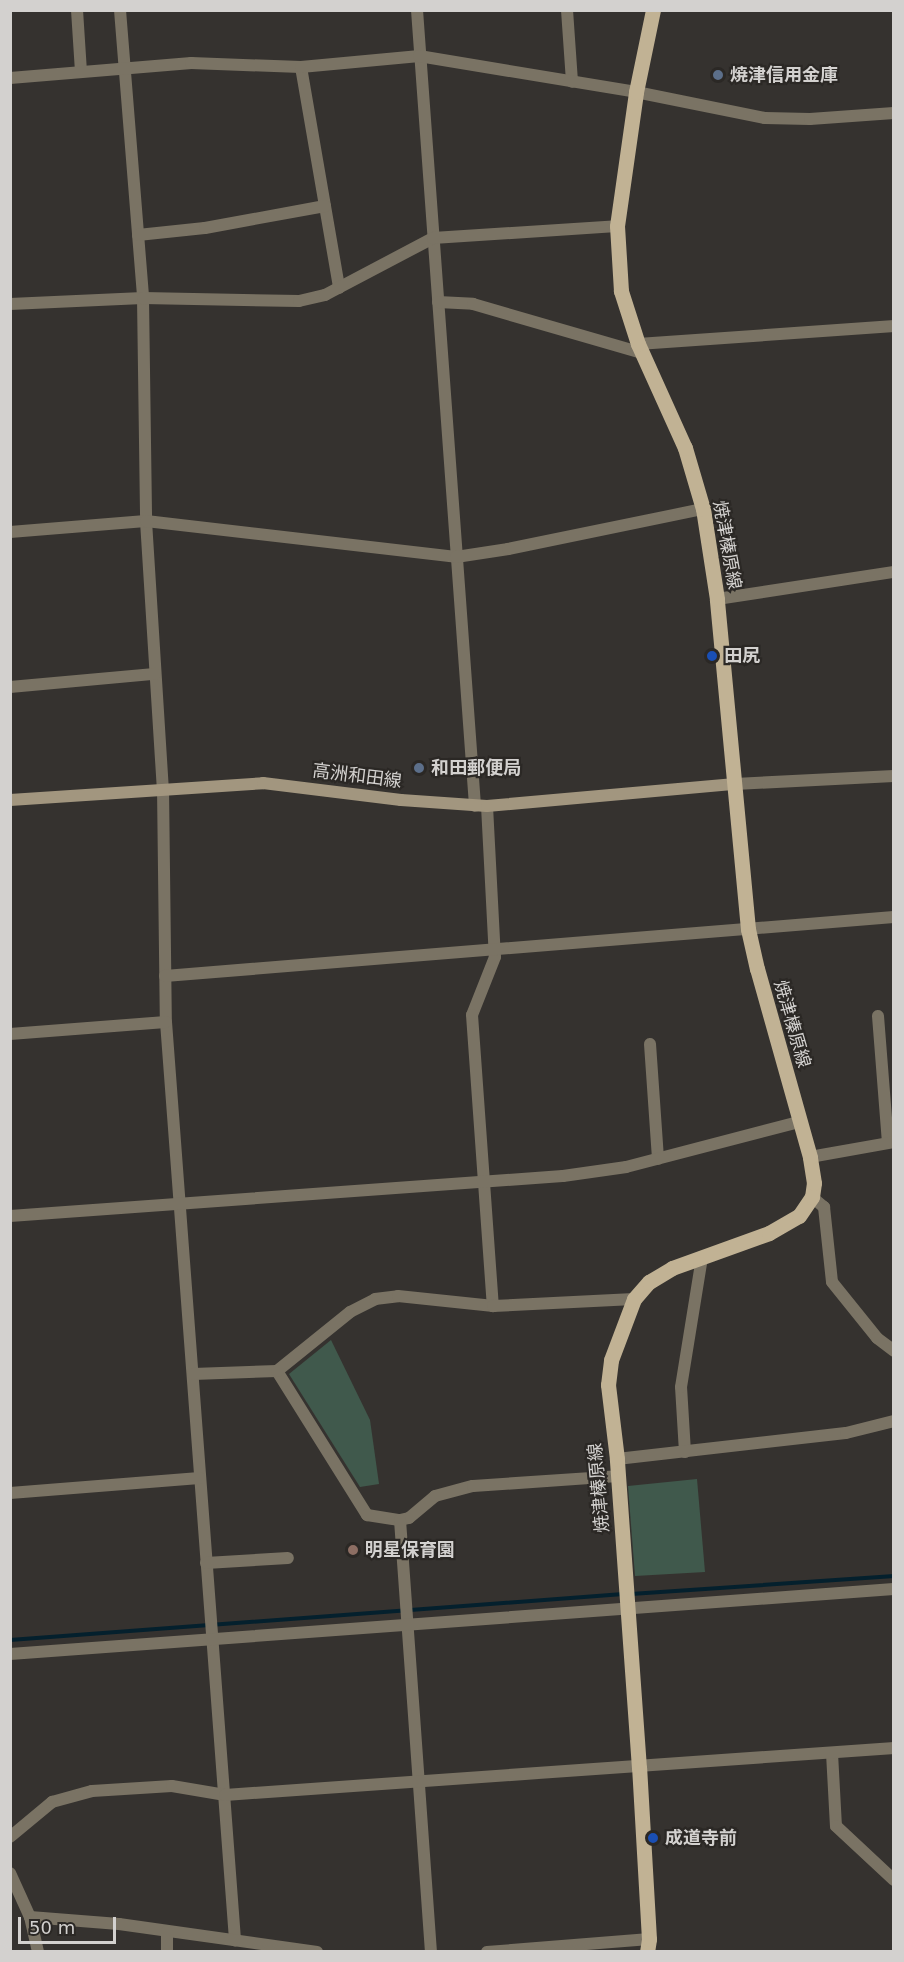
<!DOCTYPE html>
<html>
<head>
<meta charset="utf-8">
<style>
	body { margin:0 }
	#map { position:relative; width:904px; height:1962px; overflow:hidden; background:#35322f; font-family:"DejaVu Sans","Noto Sans JP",sans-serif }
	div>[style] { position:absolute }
	.green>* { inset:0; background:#40594c }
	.stream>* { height:4px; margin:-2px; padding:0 2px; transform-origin:2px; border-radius:2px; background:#04202d }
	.minor>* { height:12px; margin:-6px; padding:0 6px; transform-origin:6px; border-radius:6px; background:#7a7364 }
	.secondary>* { height:12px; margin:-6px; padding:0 6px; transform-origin:6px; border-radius:6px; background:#a2967f }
	.primary>* { height:15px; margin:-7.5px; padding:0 7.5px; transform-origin:7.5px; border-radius:7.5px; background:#c1b294 }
	.dots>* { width:16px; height:16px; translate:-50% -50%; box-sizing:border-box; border:3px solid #2b2825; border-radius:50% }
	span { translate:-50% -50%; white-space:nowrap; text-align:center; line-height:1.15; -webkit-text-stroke:4.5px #2b2825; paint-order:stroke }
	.poi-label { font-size:18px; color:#d3d1cf; font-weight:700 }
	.left { translate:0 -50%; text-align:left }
	.street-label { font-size:18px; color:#d3d1cf }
	.frame { position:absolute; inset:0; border:12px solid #d3d1cf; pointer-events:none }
	.scale { position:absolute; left:18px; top:1917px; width:98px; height:27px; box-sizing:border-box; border:3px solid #d3d1cf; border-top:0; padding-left:8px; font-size:18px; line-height:21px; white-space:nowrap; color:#d3d1cf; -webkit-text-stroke:4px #2b2825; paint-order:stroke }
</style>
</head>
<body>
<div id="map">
	<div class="green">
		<div style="clip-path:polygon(331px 1340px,370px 1420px,379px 1484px,360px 1487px,289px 1374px)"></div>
		<div style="clip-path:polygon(697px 1479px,705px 1572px,635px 1576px,628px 1486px)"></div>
	</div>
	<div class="stream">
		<div style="left:631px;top:1594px;width:264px;rotate:-3.9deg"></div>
		<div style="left:10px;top:1640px;width:615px;rotate:-4.29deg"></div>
	</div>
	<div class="minor">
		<div style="left:77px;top:10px;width:62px;rotate:86.3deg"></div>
		<div style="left:120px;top:10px;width:289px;rotate:85.4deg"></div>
		<div style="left:143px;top:298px;width:223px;rotate:89.2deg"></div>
		<div style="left:146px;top:521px;width:268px;rotate:86.4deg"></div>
		<div style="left:163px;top:788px;width:234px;rotate:89.3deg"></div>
		<div style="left:166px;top:1022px;width:921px;rotate:85.7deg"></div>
		<div style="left:417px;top:10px;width:798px;rotate:85.83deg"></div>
		<div style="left:567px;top:10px;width:72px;rotate:86deg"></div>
		<div style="left:301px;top:67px;width:224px;rotate:80.2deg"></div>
		<div style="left:10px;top:78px;width:182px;rotate:-4.7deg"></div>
		<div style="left:191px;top:63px;width:110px;rotate:2.1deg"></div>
		<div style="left:301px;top:67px;width:119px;rotate:-5.3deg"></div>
		<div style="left:419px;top:56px;width:220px;rotate:9.4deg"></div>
		<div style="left:636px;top:92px;width:132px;rotate:11.4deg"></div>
		<div style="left:765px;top:118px;width:45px;rotate:1.3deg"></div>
		<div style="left:810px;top:119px;width:84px;rotate:-4.1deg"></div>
		<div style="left:138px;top:235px;width:67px;rotate:-6deg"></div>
		<div style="left:205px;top:228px;width:122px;rotate:-10.4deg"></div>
		<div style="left:438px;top:302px;width:35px;rotate:3deg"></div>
		<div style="left:473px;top:304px;width:176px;rotate:16.2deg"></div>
		<div style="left:10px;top:304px;width:133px;rotate:-2.6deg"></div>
		<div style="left:143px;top:298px;width:156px;rotate:1.1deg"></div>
		<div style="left:299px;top:301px;width:27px;rotate:-13deg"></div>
		<div style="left:325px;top:295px;width:122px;rotate:-27.8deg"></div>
		<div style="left:433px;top:238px;width:184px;rotate:-3.7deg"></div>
		<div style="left:638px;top:344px;width:257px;rotate:-4deg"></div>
		<div style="left:10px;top:532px;width:136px;rotate:-4.6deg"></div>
		<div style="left:146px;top:521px;width:312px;rotate:6.6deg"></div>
		<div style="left:456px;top:557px;width:53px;rotate:-8.7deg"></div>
		<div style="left:508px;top:549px;width:199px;rotate:-11.6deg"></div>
		<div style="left:717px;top:599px;width:179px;rotate:-8.7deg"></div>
		<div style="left:10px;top:687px;width:145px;rotate:-5.2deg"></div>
		<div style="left:735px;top:784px;width:159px;rotate:-2.9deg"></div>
		<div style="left:487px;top:806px;width:151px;rotate:87deg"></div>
		<div style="left:495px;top:957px;width:62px;rotate:111.6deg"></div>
		<div style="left:472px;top:1015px;width:292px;rotate:85.9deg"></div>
		<div style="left:165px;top:976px;width:731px;rotate:-4.63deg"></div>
		<div style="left:878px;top:1016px;width:126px;rotate:85.5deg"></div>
		<div style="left:10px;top:1034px;width:156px;rotate:-4.4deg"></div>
		<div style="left:650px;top:1044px;width:115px;rotate:86deg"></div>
		<div style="left:810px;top:1157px;width:85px;rotate:-10.1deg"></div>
		<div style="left:812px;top:1197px;width:16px;rotate:40deg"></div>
		<div style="left:824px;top:1207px;width:75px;rotate:83.9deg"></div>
		<div style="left:832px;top:1282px;width:72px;rotate:51.2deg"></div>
		<div style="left:877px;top:1338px;width:21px;rotate:37deg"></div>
		<div style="left:10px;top:1216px;width:554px;rotate:-4.14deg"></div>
		<div style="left:563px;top:1176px;width:64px;rotate:-8.1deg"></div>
		<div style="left:626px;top:1167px;width:179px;rotate:-14.6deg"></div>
		<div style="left:277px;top:1371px;width:170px;rotate:58deg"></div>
		<div style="left:367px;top:1515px;width:33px;rotate:9deg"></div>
		<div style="left:400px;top:1520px;width:9px;rotate:-13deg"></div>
		<div style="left:409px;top:1518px;width:34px;rotate:-40deg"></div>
		<div style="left:435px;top:1496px;width:39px;rotate:-15deg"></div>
		<div style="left:473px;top:1486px;width:145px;rotate:-3.9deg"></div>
		<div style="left:193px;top:1374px;width:84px;rotate:-2deg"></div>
		<div style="left:277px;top:1371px;width:94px;rotate:-38.9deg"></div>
		<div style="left:350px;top:1312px;width:28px;rotate:-27deg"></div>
		<div style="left:375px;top:1299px;width:23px;rotate:-7deg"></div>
		<div style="left:398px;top:1296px;width:96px;rotate:6deg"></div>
		<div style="left:493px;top:1306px;width:141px;rotate:-2.8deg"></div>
		<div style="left:685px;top:1452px;width:65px;rotate:-93.5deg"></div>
		<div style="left:681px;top:1387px;width:132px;rotate:-80.8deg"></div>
		<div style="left:617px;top:1459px;width:230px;rotate:-6.5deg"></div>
		<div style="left:846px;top:1433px;width:49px;rotate:-14deg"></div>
		<div style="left:10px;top:1493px;width:190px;rotate:-4.5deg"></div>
		<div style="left:400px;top:1520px;width:433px;rotate:85.9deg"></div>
		<div style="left:206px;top:1563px;width:82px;rotate:-3.5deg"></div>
		<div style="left:10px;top:1654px;width:886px;rotate:-4.21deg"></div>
		<div style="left:832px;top:1753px;width:73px;rotate:86.9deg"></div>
		<div style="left:836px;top:1826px;width:79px;rotate:43deg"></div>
		<div style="left:10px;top:1837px;width:55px;rotate:-39.8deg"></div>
		<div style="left:52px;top:1802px;width:41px;rotate:-15.4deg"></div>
		<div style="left:92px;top:1791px;width:80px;rotate:-3.6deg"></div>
		<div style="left:172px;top:1786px;width:54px;rotate:9.6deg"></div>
		<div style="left:225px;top:1795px;width:671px;rotate:-4.02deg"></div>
		<div style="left:10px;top:1873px;width:48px;rotate:65.6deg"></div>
		<div style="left:30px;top:1917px;width:36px;rotate:77deg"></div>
		<div style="left:30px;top:1917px;width:89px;rotate:4.5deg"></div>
		<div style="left:119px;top:1924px;width:200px;rotate:8deg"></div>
		<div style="left:167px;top:1931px;width:21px;rotate:90deg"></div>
		<div style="left:487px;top:1952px;width:163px;rotate:-4.6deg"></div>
	</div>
	<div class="secondary">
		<div style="left:10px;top:800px;width:254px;rotate:-3.8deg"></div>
		<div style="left:263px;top:783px;width:139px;rotate:7deg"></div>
		<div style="left:401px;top:800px;width:86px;rotate:4deg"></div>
		<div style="left:487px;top:806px;width:249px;rotate:-5.1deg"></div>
	</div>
	<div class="primary">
		<div style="left:647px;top:1952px;width:13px;rotate:-81deg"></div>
		<div style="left:649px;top:1939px;width:171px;rotate:-93.3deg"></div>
		<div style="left:639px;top:1768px;width:310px;rotate:-94.1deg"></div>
		<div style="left:617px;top:1459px;width:75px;rotate:-96.9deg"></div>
		<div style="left:608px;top:1385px;width:25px;rotate:-83deg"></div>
		<div style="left:611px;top:1360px;width:65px;rotate:-69.3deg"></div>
		<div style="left:634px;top:1299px;width:23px;rotate:-49deg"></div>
		<div style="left:649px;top:1282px;width:27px;rotate:-31deg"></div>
		<div style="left:672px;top:1268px;width:103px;rotate:-19.8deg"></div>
		<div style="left:769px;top:1233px;width:34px;rotate:-30deg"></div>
		<div style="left:799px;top:1216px;width:23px;rotate:-56deg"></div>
		<div style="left:812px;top:1197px;width:14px;rotate:-82deg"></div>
		<div style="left:814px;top:1183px;width:26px;rotate:-99deg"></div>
		<div style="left:810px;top:1157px;width:195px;rotate:-105.7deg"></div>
		<div style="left:757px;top:969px;width:41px;rotate:-102.7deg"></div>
		<div style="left:748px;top:929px;width:331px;rotate:-95.4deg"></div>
		<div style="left:717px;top:599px;width:91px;rotate:-98.8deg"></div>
		<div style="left:703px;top:509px;width:64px;rotate:-106.4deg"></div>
		<div style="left:685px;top:448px;width:114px;rotate:-114.3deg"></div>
		<div style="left:638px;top:344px;width:56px;rotate:-107.8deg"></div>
		<div style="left:621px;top:291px;width:65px;rotate:-93.5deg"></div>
		<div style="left:617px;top:226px;width:135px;rotate:-81.9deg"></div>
		<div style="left:636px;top:92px;width:84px;rotate:-78.3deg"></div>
	</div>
	<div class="dots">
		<div style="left:718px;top:75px;background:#5c6f8a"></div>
		<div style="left:712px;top:656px;background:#1a4fb4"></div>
		<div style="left:419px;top:768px;background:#5c6f8a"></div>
		<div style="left:353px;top:1550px;background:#8d6e63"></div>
		<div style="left:653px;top:1838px;background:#1a4fb4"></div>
	</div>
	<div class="poi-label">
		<span class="left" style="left:730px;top:75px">焼津信用金庫</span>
		<span class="left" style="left:724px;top:656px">田尻</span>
		<span class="left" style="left:431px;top:768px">和田郵便局</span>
		<span class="left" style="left:365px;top:1550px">明星保育園</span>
		<span class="left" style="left:665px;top:1838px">成道寺前</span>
	</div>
	<div class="street-label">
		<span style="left:727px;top:545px;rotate:80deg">焼津榛原線</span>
		<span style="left:357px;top:776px;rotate:7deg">高洲和田線</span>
		<span style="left:792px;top:1024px;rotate:74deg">焼津榛原線</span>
		<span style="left:599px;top:1488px;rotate:-95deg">焼津榛原線</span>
	</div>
	<div class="frame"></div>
	<div class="scale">50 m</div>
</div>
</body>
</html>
